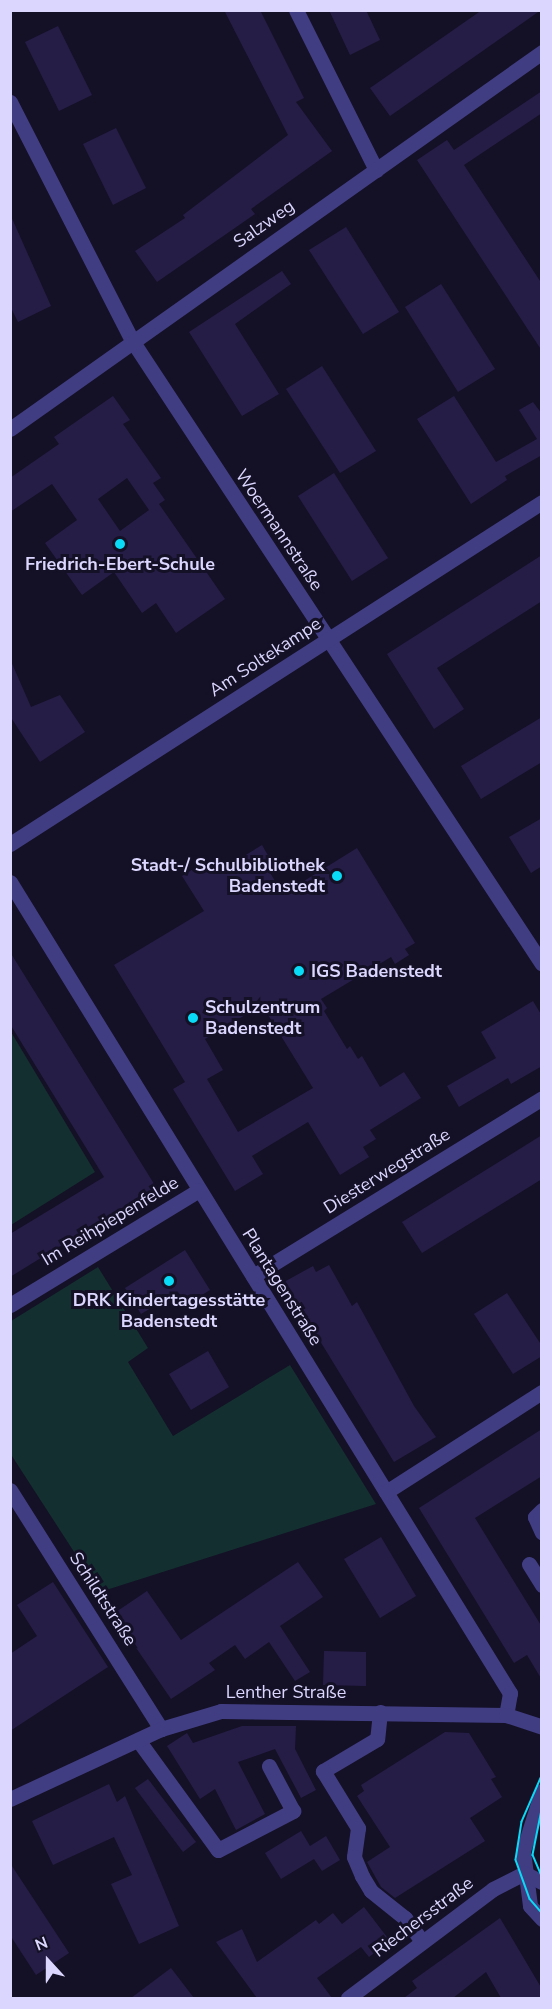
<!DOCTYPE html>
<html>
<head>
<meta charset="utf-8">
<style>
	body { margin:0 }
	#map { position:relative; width:552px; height:2009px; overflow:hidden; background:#141026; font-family:"Nunito Sans",sans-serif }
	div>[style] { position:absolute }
	.green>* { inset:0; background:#132f2f }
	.building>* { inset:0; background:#261d46 }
	.minor>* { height:15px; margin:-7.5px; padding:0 7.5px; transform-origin:7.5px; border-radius:7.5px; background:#413d83 }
	.tram>* { height:1.5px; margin:-0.75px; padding:0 0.75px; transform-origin:0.75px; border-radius:0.75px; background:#09daf6 }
	.dots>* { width:16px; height:16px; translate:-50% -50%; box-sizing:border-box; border:3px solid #141026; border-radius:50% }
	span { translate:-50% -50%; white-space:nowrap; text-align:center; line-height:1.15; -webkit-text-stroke:6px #141026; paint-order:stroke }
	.street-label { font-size:18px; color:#dbd6fe }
	.poi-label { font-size:18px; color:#dbd6fe; font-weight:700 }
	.right { translate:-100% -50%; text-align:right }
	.left { translate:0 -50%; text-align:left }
	.frame { position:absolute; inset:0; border:12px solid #dbd6fe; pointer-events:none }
	.north { position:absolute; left:18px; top:1931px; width:60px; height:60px; -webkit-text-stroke:4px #141026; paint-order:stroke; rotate:339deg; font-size:16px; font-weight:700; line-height:24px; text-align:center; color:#dbd6fe }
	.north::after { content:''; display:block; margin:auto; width:21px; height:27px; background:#dbd6fe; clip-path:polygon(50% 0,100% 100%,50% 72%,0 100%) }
</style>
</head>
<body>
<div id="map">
	<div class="green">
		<div style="clip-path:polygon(11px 1032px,95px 1172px,11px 1225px,10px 1225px)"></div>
		<div style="clip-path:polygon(98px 1267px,148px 1348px,128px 1362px,173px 1436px,290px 1365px,376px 1504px,100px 1592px,10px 1453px,11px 1321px)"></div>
	</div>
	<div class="building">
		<div style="clip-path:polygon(224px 10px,260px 10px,304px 98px,296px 102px,332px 151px,251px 209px,255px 214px,157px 282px,135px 251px,185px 218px,183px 215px,288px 135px)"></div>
		<div style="clip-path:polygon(329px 10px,366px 10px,380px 40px,350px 55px)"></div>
		<div style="clip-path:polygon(482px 10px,541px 10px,390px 116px,370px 88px)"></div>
		<div style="clip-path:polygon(58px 26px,92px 95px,59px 111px,25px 42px)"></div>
		<div style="clip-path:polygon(542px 91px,542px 113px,464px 165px,542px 284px,542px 351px,417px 160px,447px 140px,454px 150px)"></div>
		<div style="clip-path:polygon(116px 128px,146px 188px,113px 205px,83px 144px)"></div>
		<div style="clip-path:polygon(10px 214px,51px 306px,18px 322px,10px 306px)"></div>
		<div style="clip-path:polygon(346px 227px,399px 312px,363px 334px,309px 250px)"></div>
		<div style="clip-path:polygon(282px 271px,291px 284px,235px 324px,279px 394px,242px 416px,189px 332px)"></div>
		<div style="clip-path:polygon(441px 284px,495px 369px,458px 392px,405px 307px)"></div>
		<div style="clip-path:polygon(322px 366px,376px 451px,340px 473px,286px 389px)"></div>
		<div style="clip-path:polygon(evenodd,113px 396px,130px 420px,123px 424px,161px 478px,153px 483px,165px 500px,159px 504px,225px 599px,176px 633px,156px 603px,142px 613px,114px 572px,82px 595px,45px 543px,77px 520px,52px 484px,10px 512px,10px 478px,59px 444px,54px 437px,113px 396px,127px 478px,149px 510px,120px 531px,98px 499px,127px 478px)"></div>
		<div style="clip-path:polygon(454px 396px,496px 462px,537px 439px,519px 410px,533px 402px,542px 414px,542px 455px,505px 476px,507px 480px,471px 504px,417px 419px)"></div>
		<div style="clip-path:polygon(334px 473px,388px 558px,352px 581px,298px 496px)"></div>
		<div style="clip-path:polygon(542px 555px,542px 601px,437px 668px,464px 709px,434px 729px,387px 654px)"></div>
		<div style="clip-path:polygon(10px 659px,31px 707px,60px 695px,85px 732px,40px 762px,10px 716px)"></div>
		<div style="clip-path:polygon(542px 717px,542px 762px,481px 799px,461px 766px)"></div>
		<div style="clip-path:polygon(542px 818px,542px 866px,531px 873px,509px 837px)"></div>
		<div style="clip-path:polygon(evenodd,262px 845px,270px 859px,264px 863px,283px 894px,357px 848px,415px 943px,405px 949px,409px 955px,395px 964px,391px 957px,321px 999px,327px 1008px,324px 1011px,347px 1049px,350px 1046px,358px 1059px,362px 1056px,380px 1087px,404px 1072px,421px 1098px,370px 1130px,376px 1139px,363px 1147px,369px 1157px,340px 1175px,308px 1122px,252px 1156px,263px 1174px,235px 1191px,173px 1089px,185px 1082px,114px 965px,204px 911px,182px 876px,208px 860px,216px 873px,262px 845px,262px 1005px,313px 1088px,238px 1132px,207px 1079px,223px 1070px,205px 1039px,262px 1005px)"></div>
		<div style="clip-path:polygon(10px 952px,156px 1187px,10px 1277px,10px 1234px,104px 1177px,10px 1024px)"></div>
		<div style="clip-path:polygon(533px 1001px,542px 1016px,542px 1066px,511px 1084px,508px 1078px,459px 1107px,447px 1086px,496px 1058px,481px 1032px)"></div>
		<div style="clip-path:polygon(542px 1135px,542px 1179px,422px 1253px,402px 1222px)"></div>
		<div style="clip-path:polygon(185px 1250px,210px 1290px,186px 1305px,178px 1292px,141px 1314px,125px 1288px)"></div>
		<div style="clip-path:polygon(329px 1265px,352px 1306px,357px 1302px,414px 1406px,436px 1437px,394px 1462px,284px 1282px,313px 1266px,316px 1272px)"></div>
		<div style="clip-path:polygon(507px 1293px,542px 1346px,542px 1356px,513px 1374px,474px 1314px)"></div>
		<div style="clip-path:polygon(208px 1351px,229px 1387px,191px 1410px,169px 1374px)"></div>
		<div style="clip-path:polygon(542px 1429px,542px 1476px,475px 1518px,542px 1627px,542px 1680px,527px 1655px,514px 1663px,419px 1508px)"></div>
		<div style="clip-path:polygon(381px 1537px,416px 1596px,380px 1618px,344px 1559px)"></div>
		<div style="clip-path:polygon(298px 1562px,323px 1597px,280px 1626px,310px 1672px,295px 1681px,269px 1642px,245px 1659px,235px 1645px,209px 1663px,215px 1670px,171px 1699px,113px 1614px,147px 1591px,181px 1640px)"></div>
		<div style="clip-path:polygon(53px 1582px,108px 1667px,10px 1731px,10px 1654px,37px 1636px,17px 1605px)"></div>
		<div style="clip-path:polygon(324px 1651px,366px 1652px,366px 1686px,323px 1685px)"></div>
		<div style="clip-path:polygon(242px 1726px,296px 1726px,295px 1749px,316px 1790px,301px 1798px,275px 1749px,238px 1762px,265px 1814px,236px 1830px,215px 1789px,200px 1799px,167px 1746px,187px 1733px,193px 1743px)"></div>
		<div style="clip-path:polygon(445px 1732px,469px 1733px,496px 1777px,491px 1779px,502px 1797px,470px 1818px,485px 1841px,395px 1898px,381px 1887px,367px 1862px,390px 1847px,357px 1796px,364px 1791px,361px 1785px)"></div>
		<div style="clip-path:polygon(148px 1779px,196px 1842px,183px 1852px,135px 1788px)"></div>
		<div style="clip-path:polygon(109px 1784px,117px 1802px,125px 1796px,179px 1926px,139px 1944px,111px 1884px,132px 1875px,114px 1837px,53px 1865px,32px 1821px)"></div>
		<div style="clip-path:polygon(301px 1831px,310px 1846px,326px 1836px,340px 1860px,322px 1871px,314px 1859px,281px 1879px,265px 1853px)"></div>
		<div style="clip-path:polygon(10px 1863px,69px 1953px,36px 1975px,10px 1935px)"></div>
		<div style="clip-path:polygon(364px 1907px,390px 1941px,369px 1957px,361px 1947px,317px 1978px,332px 1998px,257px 1998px,216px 1942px,242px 1929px,257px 1962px,316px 1920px,319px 1924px,333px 1913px,342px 1924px)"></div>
		<div style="clip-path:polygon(500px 1918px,542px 1989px,542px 1998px,501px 1998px,486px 1972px,453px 1998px,404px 1998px,417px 1988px,412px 1981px)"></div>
		<div style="clip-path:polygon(171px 1968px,194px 1998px,131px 1998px)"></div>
	</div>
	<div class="minor">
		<div style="left:296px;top:10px;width:179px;rotate:63.4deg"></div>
		<div style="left:10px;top:102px;width:270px;rotate:62.9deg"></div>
		<div style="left:133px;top:342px;width:744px;rotate:56.67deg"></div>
		<div style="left:10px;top:429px;width:652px;rotate:-35.32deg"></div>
		<div style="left:10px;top:844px;width:632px;rotate:-32.74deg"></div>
		<div style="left:10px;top:882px;width:953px;rotate:58.35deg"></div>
		<div style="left:510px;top:1693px;width:22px;rotate:100deg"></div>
		<div style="left:253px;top:1276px;width:339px;rotate:-31.6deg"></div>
		<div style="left:10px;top:1305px;width:221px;rotate:-31.3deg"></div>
		<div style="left:10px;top:1490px;width:283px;rotate:57.7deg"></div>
		<div style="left:386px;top:1492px;width:185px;rotate:-32.7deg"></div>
		<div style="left:542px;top:1510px;width:10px;rotate:135deg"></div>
		<div style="left:535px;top:1517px;width:17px;rotate:66deg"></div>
		<div style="left:529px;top:1564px;width:25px;rotate:58deg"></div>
		<div style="left:380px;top:1712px;width:27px;rotate:96deg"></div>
		<div style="left:377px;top:1739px;width:63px;rotate:149.3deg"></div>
		<div style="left:323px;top:1771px;width:67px;rotate:58.4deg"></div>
		<div style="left:358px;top:1828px;width:29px;rotate:98deg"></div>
		<div style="left:354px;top:1857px;width:21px;rotate:67deg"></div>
		<div style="left:362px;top:1876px;width:17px;rotate:59deg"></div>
		<div style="left:371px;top:1891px;width:43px;rotate:38.5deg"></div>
		<div style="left:405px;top:1918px;width:29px;rotate:54deg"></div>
		<div style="left:138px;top:1740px;width:136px;rotate:54deg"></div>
		<div style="left:218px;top:1850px;width:85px;rotate:-27.5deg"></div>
		<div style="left:293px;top:1811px;width:51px;rotate:-118.1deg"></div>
		<div style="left:542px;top:1791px;width:63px;rotate:107.6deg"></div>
		<div style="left:523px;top:1851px;width:55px;rotate:82.7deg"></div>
		<div style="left:530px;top:1906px;width:18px;rotate:47deg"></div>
		<div style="left:10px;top:1799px;width:166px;rotate:-24.9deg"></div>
		<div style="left:161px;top:1729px;width:63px;rotate:-16.7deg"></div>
		<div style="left:221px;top:1711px;width:285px;rotate:0.8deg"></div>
		<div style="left:506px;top:1715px;width:38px;rotate:18deg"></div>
		<div style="left:524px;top:1873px;width:20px;rotate:27deg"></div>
		<div style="left:348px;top:1998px;width:181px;rotate:-36.9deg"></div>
		<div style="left:493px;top:1889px;width:35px;rotate:-27deg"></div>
	</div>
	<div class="tram">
		<div style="left:542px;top:1776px;width:50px;rotate:113.5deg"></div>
		<div style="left:522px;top:1822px;width:38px;rotate:99deg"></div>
		<div style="left:516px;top:1860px;width:41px;rotate:70.3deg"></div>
		<div style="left:530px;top:1899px;width:18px;rotate:49deg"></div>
		<div style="left:542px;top:1810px;width:46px;rotate:101.3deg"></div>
		<div style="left:533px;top:1855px;width:23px;rotate:67deg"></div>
	</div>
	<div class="dots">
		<div style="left:120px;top:544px;background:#09daf6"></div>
		<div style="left:337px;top:876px;background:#09daf6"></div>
		<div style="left:299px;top:971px;background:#09daf6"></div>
		<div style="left:193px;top:1018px;background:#09daf6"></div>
		<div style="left:169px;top:1281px;background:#09daf6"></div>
	</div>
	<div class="street-label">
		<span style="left:264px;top:224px;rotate:-35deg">Salzweg</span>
		<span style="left:279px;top:530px;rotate:56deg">Woermannstraße</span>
		<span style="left:265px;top:657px;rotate:-33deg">Am Soltekampe</span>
		<span style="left:387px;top:1171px;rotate:-32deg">Diesterwegstraße</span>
		<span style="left:110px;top:1221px;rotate:-31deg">Im Reihpiepenfelde</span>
		<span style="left:282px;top:1287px;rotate:58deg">Plantagenstraße</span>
		<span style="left:103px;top:1599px;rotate:57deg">Schildtstraße</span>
		<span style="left:286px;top:1692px">Lenther Straße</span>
		<span style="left:423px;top:1917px;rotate:-37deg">Riechersstraße</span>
	</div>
	<div class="poi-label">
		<span style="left:120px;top:564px">Friedrich-Ebert-Schule</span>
		<span class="right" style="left:325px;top:876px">Stadt-/ Schulbibliothek<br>Badenstedt</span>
		<span class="left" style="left:311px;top:971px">IGS Badenstedt</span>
		<span class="left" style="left:205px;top:1018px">Schulzentrum<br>Badenstedt</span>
		<span style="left:169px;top:1311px">DRK Kindertagesstätte<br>Badenstedt</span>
	</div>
	<div class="frame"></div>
	<div class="north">N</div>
</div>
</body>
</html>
